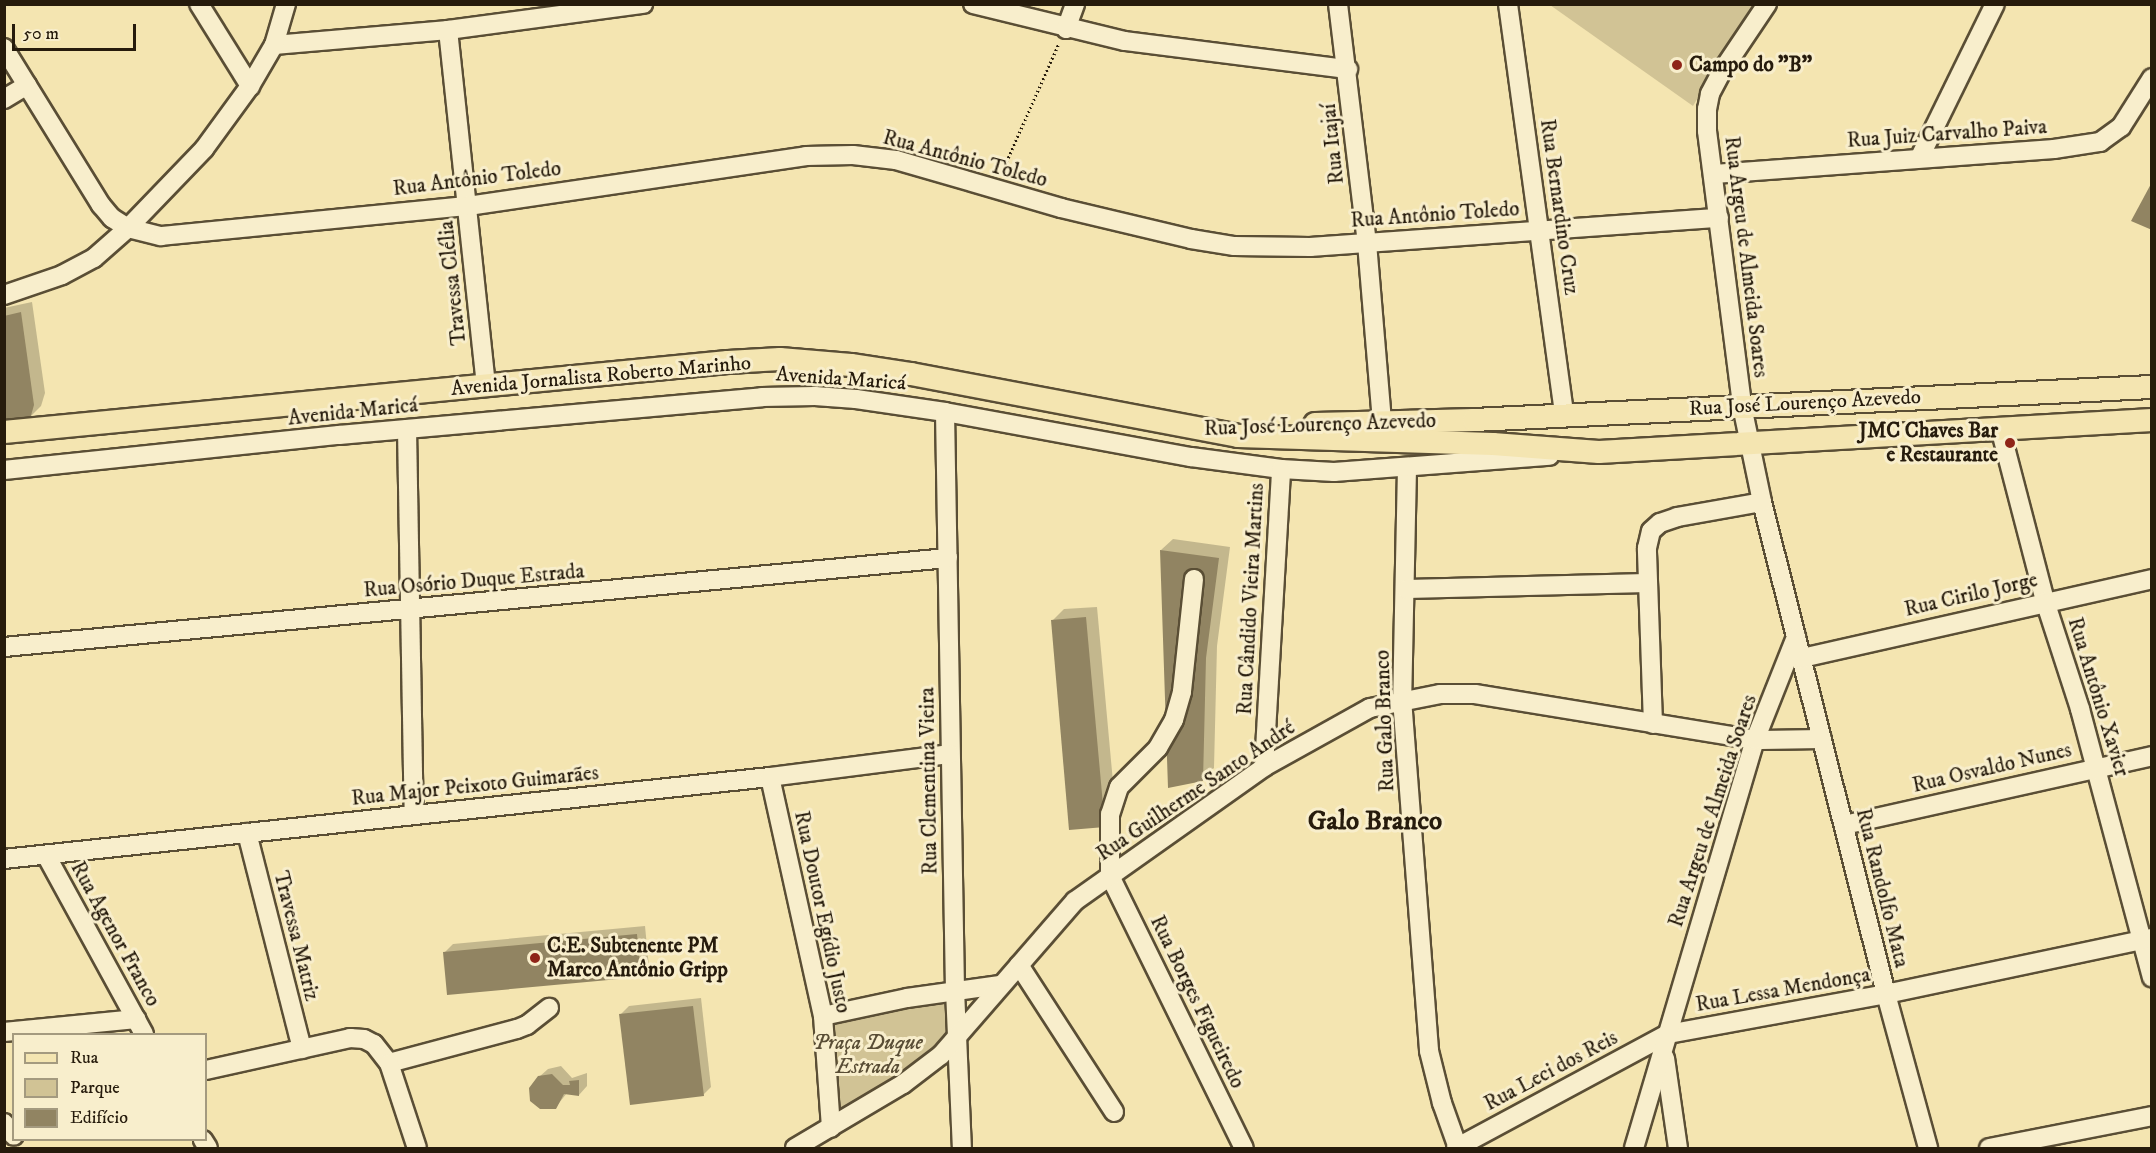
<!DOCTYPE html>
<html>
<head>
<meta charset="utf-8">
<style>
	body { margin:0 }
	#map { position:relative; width:2156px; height:1153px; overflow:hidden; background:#f4e5b1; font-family:"IM FELL DW Pica",serif }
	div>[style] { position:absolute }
	.green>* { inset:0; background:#d1c395 }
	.shadow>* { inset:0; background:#0003 }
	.building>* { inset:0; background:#918462 }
	.path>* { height:3px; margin-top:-1.5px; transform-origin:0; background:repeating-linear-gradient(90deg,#261b0c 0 1.5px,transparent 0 4.5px) }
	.roads { filter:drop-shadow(2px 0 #5a4e35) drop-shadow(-2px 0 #5a4e35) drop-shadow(0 2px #5a4e35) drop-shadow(0 -2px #5a4e35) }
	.minor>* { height:18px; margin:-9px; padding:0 9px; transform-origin:9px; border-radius:9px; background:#f8eecc }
	.major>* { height:22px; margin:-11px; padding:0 11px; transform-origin:11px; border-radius:11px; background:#f4e5b1 }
	.dots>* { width:16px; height:16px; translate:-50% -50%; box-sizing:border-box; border:3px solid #f8eecc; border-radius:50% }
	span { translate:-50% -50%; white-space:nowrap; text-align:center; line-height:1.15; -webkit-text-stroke:6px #f8eecc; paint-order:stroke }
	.poi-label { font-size:21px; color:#261b0c; font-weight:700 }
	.left { translate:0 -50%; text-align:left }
	.right { translate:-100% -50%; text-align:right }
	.street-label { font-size:21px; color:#261b0c }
	.park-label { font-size:21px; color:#594d35; font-style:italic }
	.district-label { font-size:27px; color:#261b0c; font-weight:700 }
	.frame { position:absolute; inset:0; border:6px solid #261b0c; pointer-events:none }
	.legend { position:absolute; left:12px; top:1033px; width:195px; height:108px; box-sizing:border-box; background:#f8eecc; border:2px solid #a49a7f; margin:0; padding:8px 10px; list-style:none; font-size:18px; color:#261b0c }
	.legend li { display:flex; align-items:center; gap:12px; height:30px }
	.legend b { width:30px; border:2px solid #a49a7f }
	.scale { position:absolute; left:12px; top:24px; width:124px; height:27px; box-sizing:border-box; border:3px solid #261b0c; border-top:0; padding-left:8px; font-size:18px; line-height:21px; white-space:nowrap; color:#261b0c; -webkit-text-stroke:4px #f8eecc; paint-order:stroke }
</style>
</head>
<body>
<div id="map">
	<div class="green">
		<div style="clip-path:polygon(1550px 5px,1752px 5px,1693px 106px)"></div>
		<div style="clip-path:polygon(955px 990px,957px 1038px,831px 1128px,823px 1021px)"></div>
	</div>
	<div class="shadow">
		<div style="clip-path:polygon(32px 302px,45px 393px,41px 406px,29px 418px,4px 420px,4px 308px)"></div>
		<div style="clip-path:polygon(1173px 539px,1230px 547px,1217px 646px,1214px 768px,1202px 779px,1161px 550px)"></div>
		<div style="clip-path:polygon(1097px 607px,1116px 815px,1104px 826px,1052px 621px,1064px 609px)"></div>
		<div style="clip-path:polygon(645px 926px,649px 967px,640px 975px,445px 952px,453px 944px)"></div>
		<div style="clip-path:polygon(701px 998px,711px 1087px,703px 1095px,621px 1014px,629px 1006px)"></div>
		<div style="clip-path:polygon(561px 1066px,572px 1078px,587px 1073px,587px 1086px,579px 1095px,567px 1093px,555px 1108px,539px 1077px,548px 1069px)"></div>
	</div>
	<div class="building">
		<div style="clip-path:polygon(2152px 182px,2152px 230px,2131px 221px)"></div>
		<div style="clip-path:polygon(21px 312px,34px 405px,30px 419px,4px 421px,4px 316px)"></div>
		<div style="clip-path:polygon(1160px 550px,1219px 558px,1206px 658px,1203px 781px,1168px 788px)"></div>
		<div style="clip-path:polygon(1086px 617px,1105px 827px,1069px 830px,1051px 620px)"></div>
		<div style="clip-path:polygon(637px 934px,641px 977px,447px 995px,443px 952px)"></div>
		<div style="clip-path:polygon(693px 1006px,704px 1096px,630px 1105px,619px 1014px)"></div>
		<div style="clip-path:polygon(552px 1074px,563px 1085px,570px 1085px,569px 1081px,579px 1080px,579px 1096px,564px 1094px,556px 1109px,540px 1109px,530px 1101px,529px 1088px,538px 1076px)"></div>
	</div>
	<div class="path">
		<div style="left:1001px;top:174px;width:143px;rotate:-66.1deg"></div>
	</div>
	<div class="roads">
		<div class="minor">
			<div style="left:199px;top:4px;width:97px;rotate:58.1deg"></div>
			<div style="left:973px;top:4px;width:156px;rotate:13.7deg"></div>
			<div style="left:1125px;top:41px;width:225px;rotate:7.2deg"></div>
			<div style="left:1338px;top:4px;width:241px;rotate:83.1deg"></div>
			<div style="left:1367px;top:243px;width:181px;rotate:85.2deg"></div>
			<div style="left:1508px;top:4px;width:415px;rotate:82.2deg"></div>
			<div style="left:1767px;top:4px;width:81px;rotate:123.9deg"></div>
			<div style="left:1722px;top:71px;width:26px;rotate:118deg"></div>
			<div style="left:1710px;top:94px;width:15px;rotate:101deg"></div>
			<div style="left:1707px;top:109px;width:22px;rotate:90deg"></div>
			<div style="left:1707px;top:131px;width:277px;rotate:82.7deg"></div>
			<div style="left:1742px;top:406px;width:98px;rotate:78.2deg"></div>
			<div style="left:1762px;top:502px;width:507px;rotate:75.85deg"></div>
			<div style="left:1886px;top:994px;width:160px;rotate:74.7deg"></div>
			<div style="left:1066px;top:29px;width:27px;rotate:-70deg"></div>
			<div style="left:448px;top:30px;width:359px;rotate:83.9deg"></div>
			<div style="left:274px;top:45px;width:175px;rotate:-4.9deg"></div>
			<div style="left:448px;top:30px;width:197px;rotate:-7.6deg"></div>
			<div style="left:4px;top:48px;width:185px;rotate:58.3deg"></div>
			<div style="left:101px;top:205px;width:17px;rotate:50deg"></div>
			<div style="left:112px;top:218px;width:19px;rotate:32deg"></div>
			<div style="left:128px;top:228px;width:34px;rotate:14deg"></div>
			<div style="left:161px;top:236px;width:308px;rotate:-5.6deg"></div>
			<div style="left:468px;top:206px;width:342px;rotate:-8.4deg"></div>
			<div style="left:806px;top:156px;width:47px;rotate:-1.2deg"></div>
			<div style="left:853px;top:155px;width:43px;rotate:6.6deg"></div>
			<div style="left:896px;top:160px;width:172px;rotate:16.2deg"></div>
			<div style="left:1061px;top:208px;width:134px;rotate:13.4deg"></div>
			<div style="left:1191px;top:239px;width:44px;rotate:9.2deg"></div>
			<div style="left:1234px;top:246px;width:76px;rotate:0.8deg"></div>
			<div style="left:1310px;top:247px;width:410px;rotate:-4.1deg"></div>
			<div style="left:4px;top:99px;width:27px;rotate:-31deg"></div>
			<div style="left:1920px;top:157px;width:170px;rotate:-63.9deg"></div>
			<div style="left:1714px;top:174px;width:341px;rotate:-4.2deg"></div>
			<div style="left:2054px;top:149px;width:47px;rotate:-8.7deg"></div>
			<div style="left:2100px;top:142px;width:26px;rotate:-36deg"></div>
			<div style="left:2121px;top:127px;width:58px;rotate:-57.7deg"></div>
			<div style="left:4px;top:295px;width:61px;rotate:-19deg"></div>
			<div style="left:62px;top:275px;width:36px;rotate:-28deg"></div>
			<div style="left:94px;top:258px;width:45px;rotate:-41.4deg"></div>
			<div style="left:128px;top:228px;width:110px;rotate:-46.1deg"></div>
			<div style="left:204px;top:149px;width:78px;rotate:-53.9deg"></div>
			<div style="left:250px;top:86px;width:48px;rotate:-59.7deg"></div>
			<div style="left:274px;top:45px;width:43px;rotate:-73.7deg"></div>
			<div style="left:945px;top:412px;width:578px;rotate:89.01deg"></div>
			<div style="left:955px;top:990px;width:158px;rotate:87.5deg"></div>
			<div style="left:2000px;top:428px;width:179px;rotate:75.4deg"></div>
			<div style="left:2045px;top:601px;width:114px;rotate:72deg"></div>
			<div style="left:2080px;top:709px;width:278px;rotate:75deg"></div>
			<div style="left:407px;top:429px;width:386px;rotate:89deg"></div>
			<div style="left:1407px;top:468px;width:231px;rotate:91.2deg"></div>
			<div style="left:1402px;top:699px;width:353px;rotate:85.6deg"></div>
			<div style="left:1429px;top:1051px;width:54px;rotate:76deg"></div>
			<div style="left:1442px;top:1103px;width:48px;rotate:70.4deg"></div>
			<div style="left:4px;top:470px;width:337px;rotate:-6deg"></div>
			<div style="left:339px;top:435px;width:425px;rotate:-5.1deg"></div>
			<div style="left:762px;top:397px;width:53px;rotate:-1.1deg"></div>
			<div style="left:815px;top:396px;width:41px;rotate:4.2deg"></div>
			<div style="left:856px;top:399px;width:90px;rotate:8.3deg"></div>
			<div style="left:945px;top:412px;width:250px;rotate:10.4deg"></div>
			<div style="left:1191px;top:457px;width:91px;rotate:7.6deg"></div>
			<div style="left:1281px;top:469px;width:53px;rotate:3.2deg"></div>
			<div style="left:1334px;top:472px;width:216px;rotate:-4.3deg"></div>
			<div style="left:1194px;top:579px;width:114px;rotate:96.1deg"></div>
			<div style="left:1182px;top:692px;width:29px;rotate:106deg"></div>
			<div style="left:1174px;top:720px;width:32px;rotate:120deg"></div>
			<div style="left:1158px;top:748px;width:55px;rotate:135deg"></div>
			<div style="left:1119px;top:787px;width:28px;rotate:108deg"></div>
			<div style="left:1110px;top:814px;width:62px;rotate:90deg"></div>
			<div style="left:1110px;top:876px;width:303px;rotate:63.8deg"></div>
			<div style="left:1406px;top:589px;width:242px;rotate:-1.4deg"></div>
			<div style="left:4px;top:647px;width:948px;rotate:-5.39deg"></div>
			<div style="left:1802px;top:658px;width:359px;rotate:-12.7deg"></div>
			<div style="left:1653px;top:724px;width:176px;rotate:-92deg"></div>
			<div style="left:1647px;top:548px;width:17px;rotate:-77deg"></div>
			<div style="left:1651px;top:531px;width:12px;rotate:-42deg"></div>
			<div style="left:1660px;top:523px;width:18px;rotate:-19deg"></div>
			<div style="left:1677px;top:517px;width:86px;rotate:-10deg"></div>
			<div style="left:1264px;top:767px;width:298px;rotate:-86.7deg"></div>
			<div style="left:770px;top:777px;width:245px;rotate:77.5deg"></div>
			<div style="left:823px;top:1016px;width:112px;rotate:85.9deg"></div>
			<div style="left:1844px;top:825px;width:316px;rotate:-12.6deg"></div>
			<div style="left:247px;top:833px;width:223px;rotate:75.7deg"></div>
			<div style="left:46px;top:855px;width:204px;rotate:61.3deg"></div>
			<div style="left:4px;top:859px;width:770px;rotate:-6.11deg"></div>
			<div style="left:770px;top:777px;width:181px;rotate:-7.3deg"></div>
			<div style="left:1019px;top:965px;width:175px;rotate:57.1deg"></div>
			<div style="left:823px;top:1016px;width:86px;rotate:-12.1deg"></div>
			<div style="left:907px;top:998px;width:94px;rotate:-8deg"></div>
			<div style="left:4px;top:1032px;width:133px;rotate:-5.6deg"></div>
			<div style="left:1665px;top:1058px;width:91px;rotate:81.8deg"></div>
			<div style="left:389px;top:1063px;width:132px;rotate:-14.9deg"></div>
			<div style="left:517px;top:1029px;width:11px;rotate:-22deg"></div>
			<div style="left:527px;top:1025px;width:28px;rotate:-38deg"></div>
			<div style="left:206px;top:1070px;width:148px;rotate:-12.5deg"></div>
			<div style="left:350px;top:1038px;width:14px;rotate:4deg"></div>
			<div style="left:364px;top:1039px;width:11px;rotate:27deg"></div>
			<div style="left:374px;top:1044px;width:24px;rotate:52deg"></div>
			<div style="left:389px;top:1063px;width:89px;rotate:71.8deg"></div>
			<div style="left:4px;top:1123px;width:16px;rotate:52deg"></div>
			<div style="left:203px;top:1140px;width:9px;rotate:58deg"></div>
			<div style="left:795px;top:1148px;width:126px;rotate:-30.7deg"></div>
			<div style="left:903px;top:1084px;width:48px;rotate:-37.3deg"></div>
			<div style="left:941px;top:1055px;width:204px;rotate:-49deg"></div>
			<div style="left:1075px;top:901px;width:232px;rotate:-35.3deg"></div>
			<div style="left:1264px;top:767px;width:121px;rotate:-29.1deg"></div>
			<div style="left:1370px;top:708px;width:71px;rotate:-11.3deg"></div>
			<div style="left:1440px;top:694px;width:35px"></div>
			<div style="left:1475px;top:694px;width:284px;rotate:9.3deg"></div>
			<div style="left:1755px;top:740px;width:67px;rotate:-0.9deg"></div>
			<div style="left:1456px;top:1148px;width:241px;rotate:-28.3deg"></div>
			<div style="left:1668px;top:1034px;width:222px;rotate:-10.4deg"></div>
			<div style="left:1886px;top:994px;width:272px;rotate:-11.9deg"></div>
			<div style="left:1634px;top:1148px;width:426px;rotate:-73.5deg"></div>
			<div style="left:1755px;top:740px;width:111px;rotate:-68.3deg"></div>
			<div style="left:1989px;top:1148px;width:166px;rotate:-11.1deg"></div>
		</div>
		<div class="major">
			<div style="left:1315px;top:424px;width:159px;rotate:-1.4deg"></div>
			<div style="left:1474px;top:420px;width:679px;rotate:-2.79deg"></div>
			<div style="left:4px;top:432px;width:727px;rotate:-5.52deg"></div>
			<div style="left:728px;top:362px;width:52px;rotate:-3.3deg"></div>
			<div style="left:780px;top:359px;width:71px;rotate:4.8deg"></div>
			<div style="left:851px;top:365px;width:61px;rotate:8.5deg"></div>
			<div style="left:911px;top:374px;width:333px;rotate:10.7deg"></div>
			<div style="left:1238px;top:436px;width:255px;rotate:1.8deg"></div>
			<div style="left:1493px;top:444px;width:106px;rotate:4.3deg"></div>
			<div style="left:1599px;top:452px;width:554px;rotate:-3.31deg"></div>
		</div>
	</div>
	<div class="dots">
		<div style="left:1677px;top:65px;background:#8f2418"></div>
		<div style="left:2010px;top:443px;background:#8f2418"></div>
		<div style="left:535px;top:958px;background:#8f2418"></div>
	</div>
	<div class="poi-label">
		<span class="left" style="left:1689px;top:65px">Campo do "B"</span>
		<span class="right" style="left:1998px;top:443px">JMC Chaves Bar<br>e Restaurante</span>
		<span class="left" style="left:547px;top:958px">C.E. Subtenente PM<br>Marco Antônio Gripp</span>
	</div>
	<div class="street-label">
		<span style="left:1947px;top:134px;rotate:-4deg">Rua Juiz Carvalho Paiva</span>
		<span style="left:1333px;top:144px;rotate:-96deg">Rua Itajaí</span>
		<span style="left:965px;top:159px;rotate:15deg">Rua Antônio Toledo</span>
		<span style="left:477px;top:179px;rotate:-7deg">Rua Antônio Toledo</span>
		<span style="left:1559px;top:207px;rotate:82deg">Rua Bernardino Cruz</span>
		<span style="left:1435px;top:215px;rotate:-4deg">Rua Antônio Toledo</span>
		<span style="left:1746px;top:257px;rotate:83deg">Rua Argeu de Almeida Soares</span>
		<span style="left:453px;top:283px;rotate:-96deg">Travessa Clélia</span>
		<span style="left:601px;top:376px;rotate:-5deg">Avenida Jornalista Roberto Marinho</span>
		<span style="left:841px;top:379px;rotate:4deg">Avenida Maricá</span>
		<span style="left:1805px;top:403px;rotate:-3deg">Rua José Lourenço Azevedo</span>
		<span style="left:353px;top:412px;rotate:-6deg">Avenida Maricá</span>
		<span style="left:1320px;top:425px;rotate:-2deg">Rua José Lourenço Azevedo</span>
		<span style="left:474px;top:581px;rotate:-5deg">Rua Osório Duque Estrada</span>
		<span style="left:1971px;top:595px;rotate:-13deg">Rua Cirilo Jorge</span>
		<span style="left:1251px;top:599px;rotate:-87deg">Rua Cândido Vieira Martins</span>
		<span style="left:2098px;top:697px;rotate:73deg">Rua Antônio Xavier</span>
		<span style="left:1385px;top:721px;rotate:-92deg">Rua Galo Branco</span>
		<span style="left:1992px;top:768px;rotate:-13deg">Rua Osvaldo Nunes</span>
		<span style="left:929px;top:781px;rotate:-91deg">Rua Clementina Vieira</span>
		<span style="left:475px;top:786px;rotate:-6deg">Rua Major Peixoto Guimarães</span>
		<span style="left:1196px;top:791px;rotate:-34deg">Rua Guilherme Santo André</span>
		<span style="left:1713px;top:811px;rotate:-72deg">Rua Argeu de Almeida Soares</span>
		<span style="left:1882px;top:888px;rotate:76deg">Rua Randolfo Mata</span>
		<span style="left:822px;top:912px;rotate:78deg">Rua Doutor Egídio Justo</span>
		<span style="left:115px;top:934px;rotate:61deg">Rua Agenor Franco</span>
		<span style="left:296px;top:936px;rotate:76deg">Travessa Matriz</span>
		<span style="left:1783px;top:990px;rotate:-10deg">Rua Lessa Mendonça</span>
		<span style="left:1197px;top:1002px;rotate:64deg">Rua Borges Figueiredo</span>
		<span style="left:1551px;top:1071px;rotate:-28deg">Rua Leci dos Reis</span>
	</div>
	<div class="park-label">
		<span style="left:868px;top:1055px">Praça Duque<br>Estrada</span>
	</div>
	<div class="district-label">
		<span style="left:1375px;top:822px">Galo Branco</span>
	</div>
	<div class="frame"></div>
	<ul class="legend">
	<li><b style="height:8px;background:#f4e5b1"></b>Rua</li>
	<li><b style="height:16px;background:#d1c395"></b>Parque</li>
	<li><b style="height:16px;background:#918462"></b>Edifício</li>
	</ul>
	<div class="scale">50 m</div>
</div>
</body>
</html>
